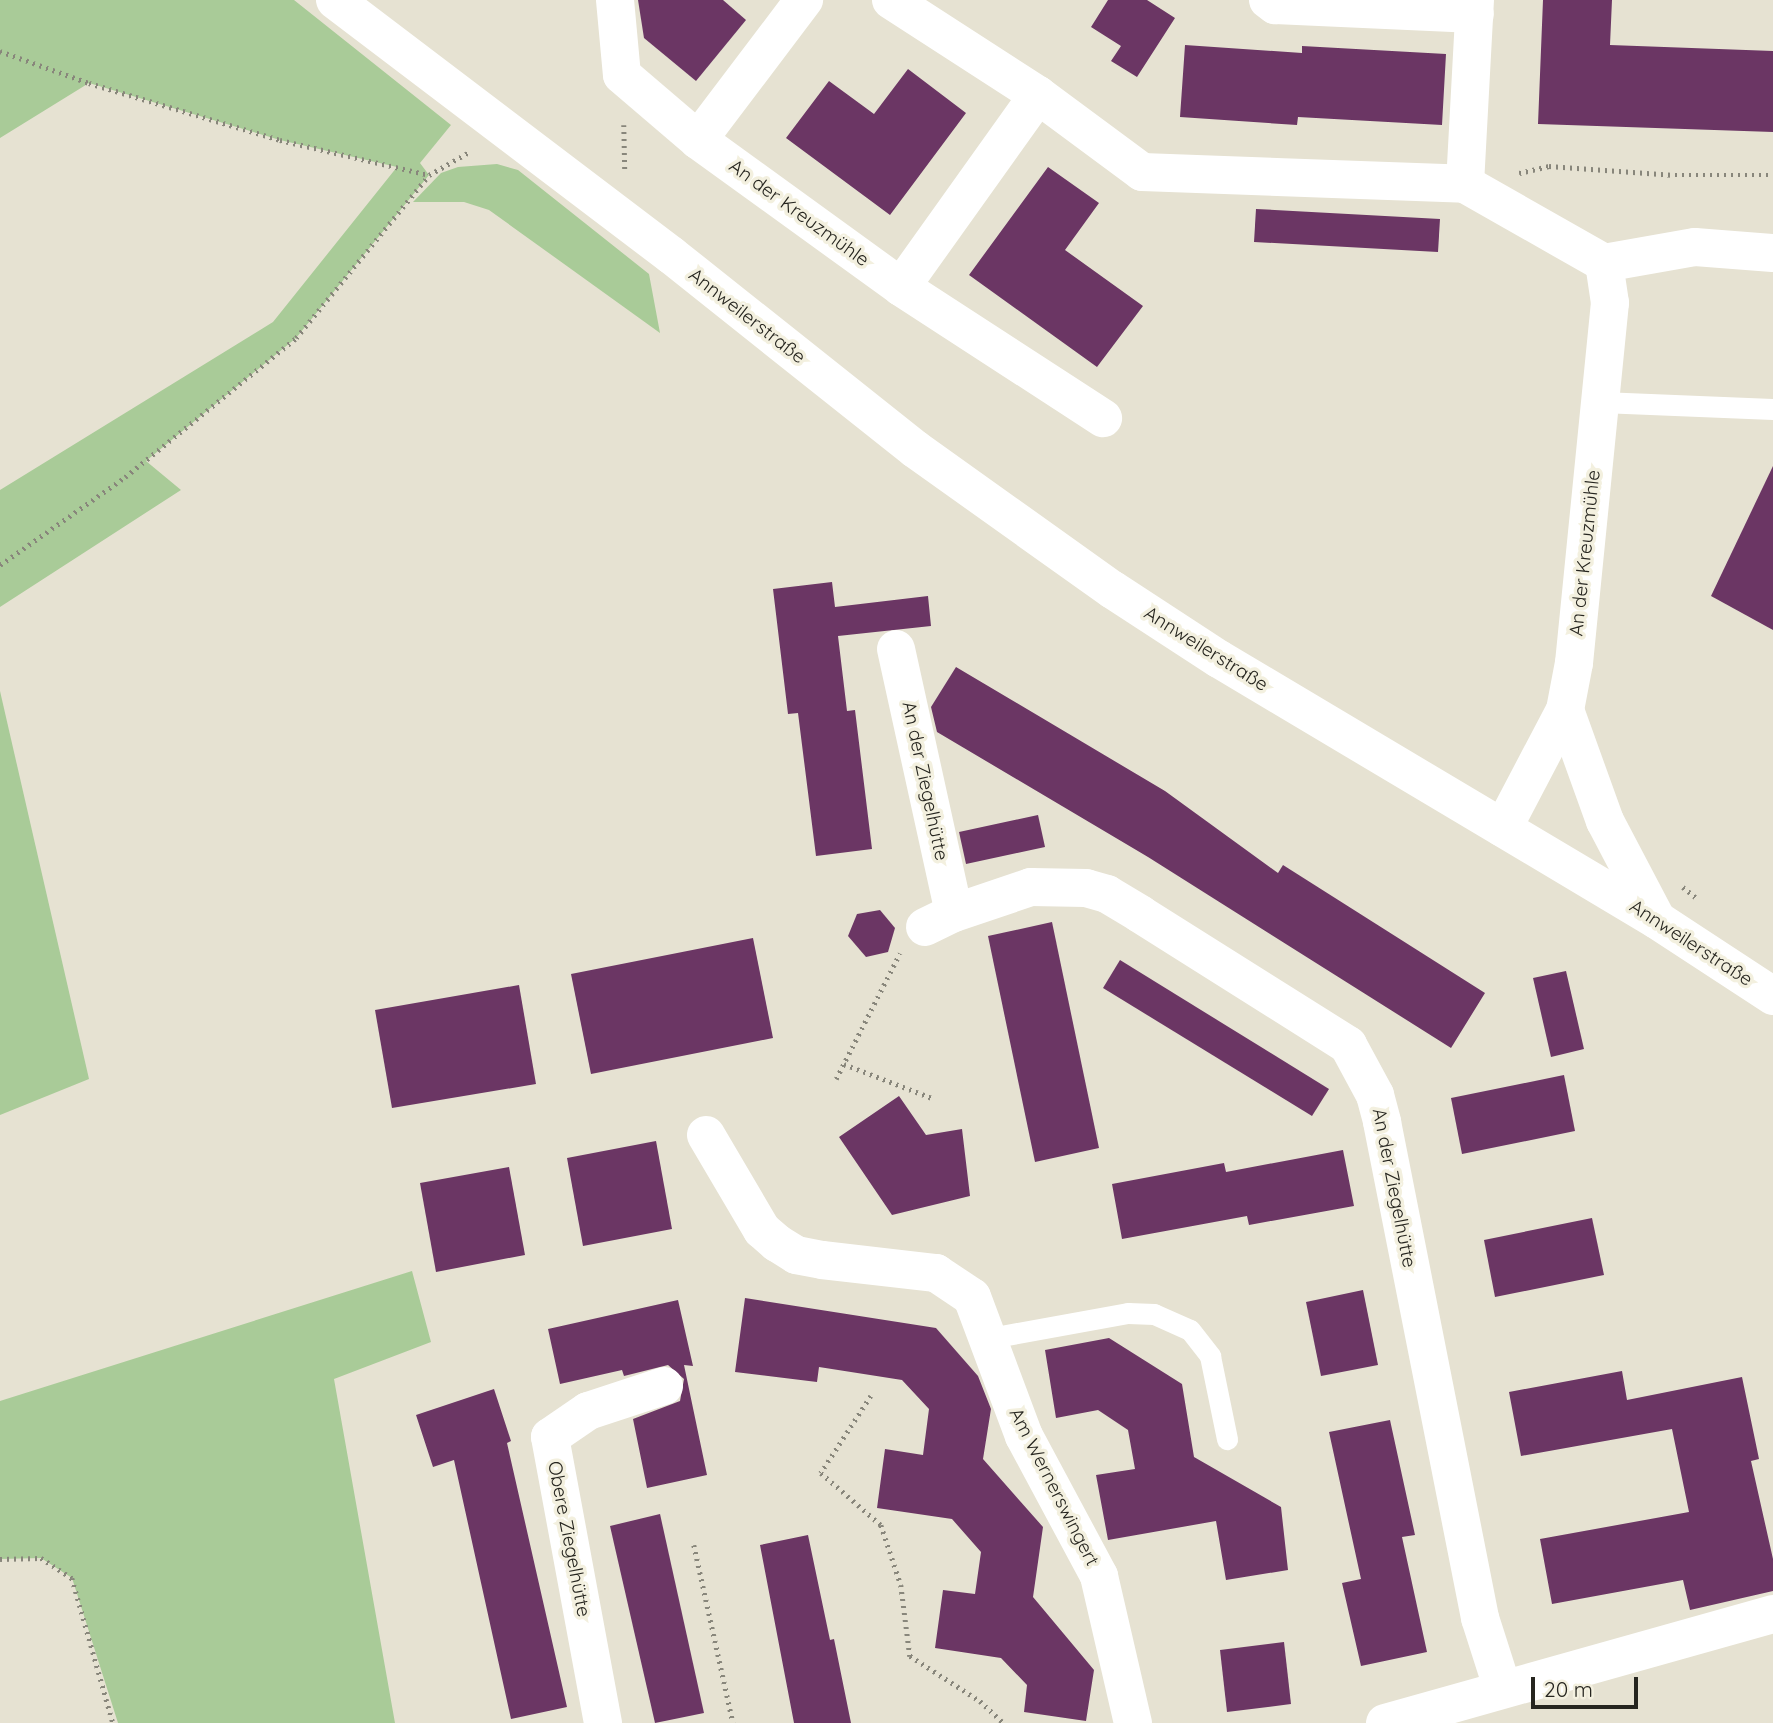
<!DOCTYPE html>
<html>
<head>
<meta charset="utf-8">
<style>
	body { margin:0 }
	#map { position:relative; width:1773px; height:1723px; overflow:hidden; background:#e6e2d2; font-family:Quicksand,sans-serif }
	div>[style] { position:absolute }
	.green>* { inset:0; background:#a9cb98 }
	.building>* { inset:0; background:#6b3664 }
	.path>* { height:4.5px; margin-top:-2.25px; transform-origin:0; background:repeating-linear-gradient(90deg,#88867b 0 2px,transparent 0 7px) }
	.lane>* { height:21px; margin:-10.5px; padding:0 10.5px; transform-origin:10.5px; border-radius:10.5px; background:#fff }
	.street>* { height:38px; margin:-19px; padding:0 19px; transform-origin:19px; border-radius:19px; background:#fff }
	.secondary>* { height:38px; margin:-19px; padding:0 19px; transform-origin:19px; border-radius:19px; background:#fff }
	span { translate:-50% -50%; white-space:nowrap; text-align:center; line-height:1.15; -webkit-text-stroke:7px #f3f0df; paint-order:stroke }
	.street-label { font-size:19px; color:#26251f }
	.scale { position:absolute; left:1531px; top:1677px; width:107px; height:32px; box-sizing:border-box; border:4px solid #26251f; border-top:0; padding-left:9px; font-size:21px; line-height:24px; white-space:nowrap; color:#26251f; -webkit-text-stroke:5px #f3f0df; paint-order:stroke }
</style>
</head>
<body>
<div id="map">
	<div class="green">
		<div style="clip-path:polygon(0 0,294px 0,451px 125px,420px 163px,429px 175px,296px 338px,146px 461px,181px 490px,0 607px,0 490px,273px 322px,397px 167px,280px 140px,89px 83px,0 138px)"></div>
		<div style="clip-path:polygon(497px 164px,518px 170px,649px 274px,660px 333px,489px 210px,464px 202px,413px 202px,441px 173px,458px 167px)"></div>
		<div style="clip-path:polygon(0 691px,89px 1079px,0 1115px)"></div>
		<div style="clip-path:polygon(412px 1271px,431px 1342px,334px 1379px,395px 1723px,118px 1723px,72px 1578px,41px 1558px,0 1559px,0 1401px)"></div>
	</div>
	<div class="building">
		<div style="clip-path:polygon(638px 0,723px 0,746px 20px,696px 81px,644px 38px)"></div>
		<div style="clip-path:polygon(1108px 0,1147px 0,1175px 18px,1137px 77px,1111px 61px,1121px 46px,1091px 27px)"></div>
		<div style="clip-path:polygon(1543px 0,1612px 0,1610px 45px,1773px 51px,1773px 132px,1538px 124px)"></div>
		<div style="clip-path:polygon(1185px 45px,1302px 53px,1302px 46px,1446px 54px,1442px 125px,1298px 117px,1297px 125px,1180px 117px)"></div>
		<div style="clip-path:polygon(908px 69px,966px 113px,890px 215px,786px 138px,829px 81px,874px 114px)"></div>
		<div style="clip-path:polygon(1048px 167px,1099px 203px,1065px 250px,1143px 306px,1097px 367px,969px 275px)"></div>
		<div style="clip-path:polygon(1256px 209px,1440px 219px,1438px 252px,1254px 242px)"></div>
		<div style="clip-path:polygon(1773px 466px,1773px 630px,1711px 596px)"></div>
		<div style="clip-path:polygon(832px 582px,835px 607px,928px 596px,931px 626px,838px 636px,847px 711px,855px 710px,872px 849px,816px 856px,798px 713px,788px 714px,773px 589px)"></div>
		<div style="clip-path:polygon(956px 667px,1165px 791px,1278px 873px,1283px 865px,1485px 993px,1451px 1048px,1148px 857px,937px 732px,931px 707px)"></div>
		<div style="clip-path:polygon(1038px 815px,1045px 847px,966px 864px,959px 832px)"></div>
		<div style="clip-path:polygon(880px 910px,895px 928px,888px 952px,866px 957px,848px 936px,857px 914px)"></div>
		<div style="clip-path:polygon(1052px 922px,1099px 1148px,1035px 1162px,988px 936px)"></div>
		<div style="clip-path:polygon(753px 938px,773px 1038px,591px 1074px,571px 974px)"></div>
		<div style="clip-path:polygon(1120px 960px,1329px 1089px,1312px 1116px,1103px 988px)"></div>
		<div style="clip-path:polygon(1566px 971px,1584px 1049px,1551px 1057px,1533px 978px)"></div>
		<div style="clip-path:polygon(519px 985px,536px 1084px,392px 1108px,375px 1010px)"></div>
		<div style="clip-path:polygon(1564px 1075px,1575px 1131px,1462px 1154px,1451px 1098px)"></div>
		<div style="clip-path:polygon(899px 1096px,926px 1135px,962px 1129px,970px 1196px,892px 1215px,839px 1137px)"></div>
		<div style="clip-path:polygon(656px 1141px,672px 1229px,583px 1246px,567px 1158px)"></div>
		<div style="clip-path:polygon(1343px 1150px,1354px 1206px,1249px 1225px,1247px 1216px,1122px 1239px,1112px 1184px,1224px 1163px,1226px 1172px)"></div>
		<div style="clip-path:polygon(509px 1167px,525px 1255px,436px 1272px,420px 1183px)"></div>
		<div style="clip-path:polygon(1592px 1218px,1604px 1275px,1495px 1297px,1484px 1240px)"></div>
		<div style="clip-path:polygon(1363px 1290px,1378px 1365px,1321px 1376px,1306px 1302px)"></div>
		<div style="clip-path:polygon(745px 1298px,936px 1328px,978px 1376px,991px 1409px,983px 1459px,1043px 1527px,1033px 1597px,1094px 1670px,1086px 1721px,1024px 1712px,1027px 1685px,1001px 1658px,935px 1648px,943px 1590px,975px 1594px,981px 1552px,952px 1519px,877px 1508px,885px 1449px,923px 1455px,929px 1409px,902px 1380px,819px 1367px,817px 1382px,735px 1372px)"></div>
		<div style="clip-path:polygon(678px 1300px,693px 1366px,684px 1365px,707px 1475px,647px 1488px,633px 1419px,680px 1401px,684px 1379px,668px 1365px,624px 1376px,622px 1370px,560px 1384px,548px 1329px)"></div>
		<div style="clip-path:polygon(1109px 1338px,1182px 1384px,1194px 1457px,1281px 1507px,1288px 1570px,1226px 1580px,1216px 1521px,1108px 1540px,1096px 1475px,1135px 1469px,1128px 1430px,1098px 1410px,1056px 1418px,1045px 1350px)"></div>
		<div style="clip-path:polygon(1622px 1371px,1627px 1400px,1742px 1377px,1759px 1459px,1751px 1461px,1773px 1559px,1773px 1591px,1690px 1610px,1683px 1580px,1552px 1604px,1540px 1539px,1689px 1512px,1672px 1429px,1521px 1456px,1509px 1392px)"></div>
		<div style="clip-path:polygon(494px 1389px,511px 1441px,507px 1443px,567px 1707px,511px 1719px,454px 1460px,433px 1467px,416px 1415px)"></div>
		<div style="clip-path:polygon(1390px 1420px,1415px 1535px,1402px 1537px,1427px 1652px,1361px 1666px,1342px 1583px,1361px 1579px,1329px 1432px)"></div>
		<div style="clip-path:polygon(660px 1514px,704px 1713px,655px 1723px,610px 1526px)"></div>
		<div style="clip-path:polygon(808px 1535px,830px 1640px,834px 1639px,851px 1723px,794px 1723px,760px 1545px)"></div>
		<div style="clip-path:polygon(1284px 1642px,1291px 1704px,1227px 1712px,1220px 1650px)"></div>
	</div>
	<div class="path">
		<div style="left:0;top:51px;width:95px;rotate:19.8deg"></div>
		<div style="left:89px;top:83px;width:199px;rotate:16.6deg"></div>
		<div style="left:280px;top:140px;width:153px;rotate:13.2deg"></div>
		<div style="left:624px;top:125px;width:48px;rotate:88.8deg"></div>
		<div style="left:1519px;top:173px;width:31px;rotate:-13deg"></div>
		<div style="left:1549px;top:166px;width:126px;rotate:4.1deg"></div>
		<div style="left:1675px;top:175px;width:98px"></div>
		<div style="left:0;top:565px;width:153px;rotate:-35.1deg"></div>
		<div style="left:125px;top:477px;width:220px;rotate:-39.1deg"></div>
		<div style="left:296px;top:338px;width:210px;rotate:-50.8deg"></div>
		<div style="left:429px;top:175px;width:48px;rotate:-29.7deg"></div>
		<div style="left:1683px;top:887px;width:19px;rotate:39deg"></div>
		<div style="left:844px;top:1064px;width:94px;rotate:21.1deg"></div>
		<div style="left:836px;top:1079px;width:141px;rotate:-63.1deg"></div>
		<div style="left:871px;top:1396px;width:92px;rotate:123deg"></div>
		<div style="left:821px;top:1473px;width:79px;rotate:40.9deg"></div>
		<div style="left:881px;top:1525px;width:63px;rotate:71.6deg"></div>
		<div style="left:901px;top:1585px;width:72px;rotate:82.8deg"></div>
		<div style="left:910px;top:1656px;width:83px;rotate:32.7deg"></div>
		<div style="left:980px;top:1701px;width:33px;rotate:43deg"></div>
		<div style="left:694px;top:1545px;width:182px;rotate:77.6deg"></div>
		<div style="left:0;top:1559px;width:41px;rotate:-1.4deg"></div>
		<div style="left:41px;top:1558px;width:37px;rotate:33deg"></div>
		<div style="left:72px;top:1578px;width:151px;rotate:74.2deg"></div>
	</div>
	<div class="lane">
		<div style="left:1601px;top:402px;width:172px;rotate:2.3deg"></div>
		<div style="left:990px;top:1338px;width:140px;rotate:-10.3deg"></div>
		<div style="left:1128px;top:1313px;width:26px;rotate:2deg"></div>
		<div style="left:1154px;top:1314px;width:39px;rotate:24deg"></div>
		<div style="left:1190px;top:1330px;width:33px;rotate:52deg"></div>
		<div style="left:1210px;top:1356px;width:85px;rotate:78.4deg"></div>
	</div>
	<div class="street">
		<div style="left:615px;top:0;width:75px;rotate:84.7deg"></div>
		<div style="left:622px;top:75px;width:100px;rotate:40.5deg"></div>
		<div style="left:698px;top:140px;width:251px;rotate:35.9deg"></div>
		<div style="left:901px;top:287px;width:241px;rotate:33deg"></div>
		<div style="left:891px;top:0;width:175px;rotate:32.9deg"></div>
		<div style="left:1268px;top:0;width:9px;rotate:36deg"></div>
		<div style="left:1275px;top:5px;width:200px;rotate:2.6deg"></div>
		<div style="left:698px;top:140px;width:176px;rotate:-52.9deg"></div>
		<div style="left:1465px;top:184px;width:184px;rotate:-86.9deg"></div>
		<div style="left:901px;top:287px;width:236px;rotate:-54.5deg"></div>
		<div style="left:1038px;top:95px;width:129px;rotate:36.5deg"></div>
		<div style="left:1142px;top:172px;width:323px;rotate:2.1deg"></div>
		<div style="left:1465px;top:184px;width:160px;rotate:29.6deg"></div>
		<div style="left:896px;top:649px;width:270px;rotate:77.6deg"></div>
		<div style="left:1503px;top:828px;width:133px;rotate:-62.3deg"></div>
		<div style="left:1565px;top:710px;width:48px;rotate:-79.2deg"></div>
		<div style="left:1574px;top:663px;width:362px;rotate:-84.3deg"></div>
		<div style="left:1610px;top:303px;width:40px;rotate:-98.5deg"></div>
		<div style="left:1604px;top:263px;width:92px;rotate:-10deg"></div>
		<div style="left:1695px;top:247px;width:78px;rotate:4.4deg"></div>
		<div style="left:925px;top:927px;width:32px;rotate:-26deg"></div>
		<div style="left:954px;top:913px;width:81px;rotate:-18.7deg"></div>
		<div style="left:1031px;top:887px;width:55px;rotate:1deg"></div>
		<div style="left:1086px;top:888px;width:22px;rotate:16deg"></div>
		<div style="left:1107px;top:894px;width:39px;rotate:31deg"></div>
		<div style="left:1140px;top:914px;width:246px;rotate:32.2deg"></div>
		<div style="left:1348px;top:1045px;width:57px;rotate:61.6deg"></div>
		<div style="left:1375px;top:1095px;width:28px;rotate:75deg"></div>
		<div style="left:1382px;top:1122px;width:506px;rotate:78.82deg"></div>
		<div style="left:1480px;top:1618px;width:72px;rotate:72.3deg"></div>
		<div style="left:706px;top:1135px;width:110px;rotate:59.5deg"></div>
		<div style="left:762px;top:1230px;width:20px;rotate:41deg"></div>
		<div style="left:777px;top:1243px;width:22px;rotate:32deg"></div>
		<div style="left:796px;top:1255px;width:26px;rotate:11deg"></div>
		<div style="left:822px;top:1260px;width:115px;rotate:6.5deg"></div>
		<div style="left:936px;top:1273px;width:43px;rotate:33.7deg"></div>
		<div style="left:972px;top:1297px;width:148px;rotate:69.5deg"></div>
		<div style="left:1024px;top:1436px;width:159px;rotate:61.8deg"></div>
		<div style="left:1099px;top:1576px;width:151px;rotate:77deg"></div>
		<div style="left:603px;top:1723px;width:291px;rotate:-100.5deg"></div>
		<div style="left:550px;top:1437px;width:46px;rotate:-34.4deg"></div>
		<div style="left:588px;top:1411px;width:80px;rotate:-18.2deg"></div>
	</div>
	<div class="secondary">
		<div style="left:335px;top:0;width:422px;rotate:37.2deg"></div>
		<div style="left:671px;top:255px;width:312px;rotate:38.5deg"></div>
		<div style="left:915px;top:449px;width:243px;rotate:35.5deg"></div>
		<div style="left:1113px;top:590px;width:126px;rotate:33.1deg"></div>
		<div style="left:1219px;top:659px;width:510px;rotate:30.79deg"></div>
		<div style="left:1657px;top:920px;width:139px;rotate:33.2deg"></div>
		<div style="left:1565px;top:710px;width:118px;rotate:70.2deg"></div>
		<div style="left:1605px;top:821px;width:110px;rotate:62.3deg"></div>
		<div style="left:1385px;top:1723px;width:403px;rotate:-15.7deg"></div>
	</div>
	<div class="street-label">
		<span style="left:799px;top:213px;rotate:36deg">An der Kreuzmühle</span>
		<span style="left:747px;top:316px;rotate:38deg">Annweilerstraße</span>
		<span style="left:1585px;top:553px;rotate:-84deg">An der Kreuzmühle</span>
		<span style="left:1206px;top:649px;rotate:32deg">Annweilerstraße</span>
		<span style="left:925px;top:781px;rotate:78deg">An der Ziegelhütte</span>
		<span style="left:1691px;top:943px;rotate:33deg">Annweilerstraße</span>
		<span style="left:1394px;top:1188px;rotate:79deg">An der Ziegelhütte</span>
		<span style="left:1054px;top:1487px;rotate:63deg">Am Wernerswingert</span>
		<span style="left:569px;top:1539px;rotate:79deg">Obere Ziegelhütte</span>
	</div>
	<div class="scale">20 m</div>
</div>
</body>
</html>
